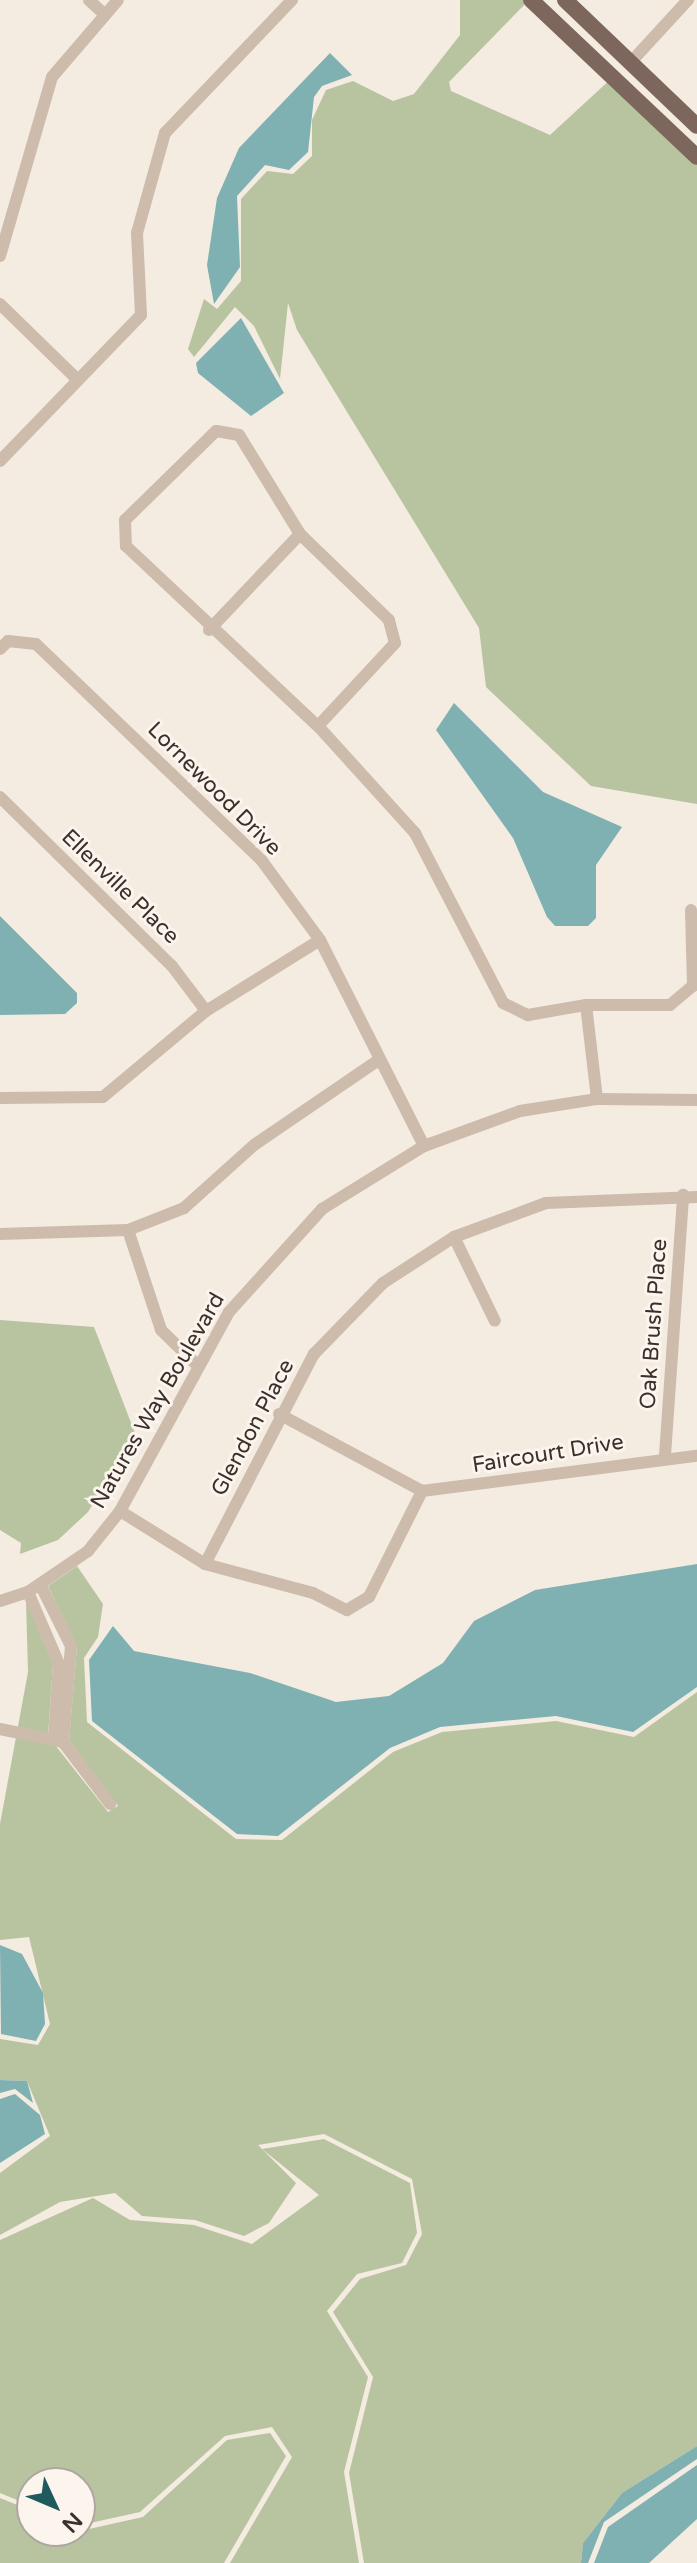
<!DOCTYPE html>
<html>
<head>
<meta charset="utf-8">
<style>
	body { margin:0 }
	#map { position:relative; width:697px; height:2563px; overflow:hidden; background:#f4ebe1; font-family:"Varela Round",sans-serif }
	div>[style] { position:absolute }
	.green>* { inset:0; background:#b8c4a0 }
	.water>* { inset:0; background:#7fb0b2 }
	.minor>* { height:12px; margin:-6px; padding:0 6px; transform-origin:6px; border-radius:6px; background:#cdbbac }
	.major>* { height:16px; margin:-8px; padding:0 8px; transform-origin:8px; border-radius:8px; background:#7d675c }
	span { translate:-50% -50%; white-space:nowrap; text-align:center; line-height:1.15; -webkit-text-stroke:6px #fbf5ee; paint-order:stroke }
	.street-label { font-size:22px; color:#3b302b }
	.north { position:absolute; left:16px; top:2467px; width:80px; height:80px; box-sizing:border-box; background:#fbf5ee; border:2px solid #aea6a0; border-radius:50%; rotate:134deg; font-size:22px; font-weight:700; line-height:32px; text-align:center; color:#3b302b }
	.north::after { content:''; display:block; margin:auto; width:28px; height:36px; background:#1f5a5e; clip-path:polygon(50% 0,100% 100%,50% 72%,0 100%) }
</style>
</head>
<body>
<div id="map">
	<div class="green">
		<div style="clip-path:polygon(460px 0,529px 0,449px 82px,451px 91px,550px 135px,613px 77px,697px 160px,697px 804px,591px 786px,486px 687px,479px 628px,297px 330px,288px 303px,280px 379px,254px 326px,235px 307px,194px 357px,188px 349px,204px 299px,217px 309px,241px 281px,241px 199px,267px 171px,293px 174px,312px 156px,312px 120px,326px 90px,353px 81px,393px 101px,414px 94px,460px 35px)"></div>
		<div style="clip-path:polygon(0 1320px,94px 1327px,135px 1433px,88px 1512px,58px 1540px,20px 1554px,21px 1543px,0 1530px)"></div>
		<div style="clip-path:polygon(77px 1566px,103px 1604px,98px 1637px,84px 1658px,87px 1722px,236px 1839px,282px 1840px,393px 1752px,442px 1732px,556px 1721px,634px 1737px,697px 1692px,697px 2446px,622px 2493px,583px 2543px,581px 2563px,364px 2563px,349px 2473px,373px 2377px,333px 2312px,360px 2279px,406px 2265px,422px 2234px,412px 2179px,324px 2134px,258px 2145px,296px 2183px,269px 2223px,244px 2236px,195px 2220px,142px 2216px,115px 2193px,60px 2202px,0 2235px,0 2173px,50px 2136px,27px 2081px,0 2080px,0 2039px,38px 2045px,50px 2024px,29px 1937px,0 1940px,0 1824px,28px 1672px,26px 1601px,53px 1664px,48px 1736px,108px 1812px,118px 1806px,69px 1740px,77px 1646px,48px 1586px)"></div>
		<div style="clip-path:polygon(324px 2139px,410px 2183px,417px 2233px,402px 2263px,357px 2274px,327px 2311px,368px 2377px,344px 2472px,359px 2563px,230px 2563px,292px 2457px,272px 2427px,225px 2436px,140px 2512px,81px 2525px,80px 2483px,32px 2483px,32px 2506px,0 2493px,0 2240px,93px 2198px,130px 2220px,194px 2225px,252px 2244px,319px 2195px,262px 2149px)"></div>
		<div style="clip-path:polygon(270px 2433px,286px 2456px,224px 2563px,0 2563px,0 2498px,32px 2511px,32px 2531px,80px 2531px,143px 2517px,227px 2440px)"></div>
	</div>
	<div class="water">
		<div style="clip-path:polygon(330px 53px,352px 75px,322px 86px,314px 97px,308px 152px,289px 170px,265px 165px,237px 196px,240px 267px,214px 304px,207px 265px,217px 198px,239px 148px)"></div>
		<div style="clip-path:polygon(241px 318px,284px 393px,251px 416px,198px 373px,196px 363px)"></div>
		<div style="clip-path:polygon(454px 703px,543px 792px,622px 827px,596px 865px,596px 918px,588px 926px,555px 926px,547px 917px,513px 838px,436px 730px)"></div>
		<div style="clip-path:polygon(0 916px,77px 993px,77px 1003px,65px 1014px,0 1015px)"></div>
		<div style="clip-path:polygon(697px 1564px,697px 1687px,633px 1732px,556px 1716px,440px 1727px,390px 1748px,278px 1836px,237px 1834px,92px 1721px,89px 1660px,113px 1626px,134px 1651px,250px 1673px,336px 1702px,389px 1696px,443px 1663px,474px 1621px,535px 1590px)"></div>
		<div style="clip-path:polygon(0 1945px,22px 1954px,43px 1993px,45px 2024px,36px 2041px,1px 2034px)"></div>
		<div style="clip-path:polygon(0 2080px,27px 2081px,33px 2103px,15px 2089px,0 2093px)"></div>
		<div style="clip-path:polygon(15px 2094px,40px 2115px,45px 2134px,0 2163px,0 2099px)"></div>
		<div style="clip-path:polygon(697px 2446px,697px 2459px,604px 2522px,588px 2563px,581px 2563px,583px 2543px,622px 2493px)"></div>
		<div style="clip-path:polygon(697px 2465px,697px 2519px,649px 2563px,594px 2563px,608px 2527px)"></div>
	</div>
	<div class="minor">
		<div style="left:89px;top:0;width:21px;rotate:43deg"></div>
		<div style="left:630px;top:63px;width:86px;rotate:-47.4deg"></div>
		<div style="left:0;top:256px;width:186px;rotate:-73.8deg"></div>
		<div style="left:52px;top:77px;width:101px;rotate:-49.4deg"></div>
		<div style="left:0;top:304px;width:109px;rotate:44.3deg"></div>
		<div style="left:0;top:461px;width:203px;rotate:-46deg"></div>
		<div style="left:141px;top:315px;width:82px;rotate:-92.8deg"></div>
		<div style="left:137px;top:233px;width:104px;rotate:-74.4deg"></div>
		<div style="left:165px;top:133px;width:184px;rotate:-46.3deg"></div>
		<div style="left:209px;top:630px;width:132px;rotate:-46.5deg"></div>
		<div style="left:0;top:649px;width:11px;rotate:-45deg"></div>
		<div style="left:8px;top:641px;width:28px;rotate:6deg"></div>
		<div style="left:36px;top:644px;width:313px;rotate:43.8deg"></div>
		<div style="left:262px;top:861px;width:98px;rotate:53.7deg"></div>
		<div style="left:320px;top:940px;width:231px;rotate:63.2deg"></div>
		<div style="left:318px;top:726px;width:113px;rotate:-47.1deg"></div>
		<div style="left:395px;top:643px;width:24px;rotate:-105deg"></div>
		<div style="left:389px;top:620px;width:124px;rotate:-136deg"></div>
		<div style="left:300px;top:534px;width:116px;rotate:-121.6deg"></div>
		<div style="left:239px;top:435px;width:23px;rotate:-170deg"></div>
		<div style="left:216px;top:431px;width:127px;rotate:135.6deg"></div>
		<div style="left:125px;top:520px;width:26px;rotate:88deg"></div>
		<div style="left:126px;top:546px;width:263px;rotate:43.2deg"></div>
		<div style="left:318px;top:726px;width:144px;rotate:47.8deg"></div>
		<div style="left:415px;top:833px;width:191px;rotate:62.6deg"></div>
		<div style="left:503px;top:1003px;width:28px;rotate:26deg"></div>
		<div style="left:528px;top:1015px;width:59px;rotate:-9.8deg"></div>
		<div style="left:586px;top:1005px;width:84px"></div>
		<div style="left:670px;top:1005px;width:30px;rotate:-40deg"></div>
		<div style="left:693px;top:986px;width:76px;rotate:-91.5deg"></div>
		<div style="left:0;top:797px;width:241px;rotate:44.5deg"></div>
		<div style="left:172px;top:966px;width:56px;rotate:52.9deg"></div>
		<div style="left:586px;top:1005px;width:95px;rotate:83.3deg"></div>
		<div style="left:0;top:1098px;width:103px;rotate:-0.6deg"></div>
		<div style="left:103px;top:1097px;width:134px;rotate:-39.9deg"></div>
		<div style="left:206px;top:1011px;width:134px;rotate:-31.9deg"></div>
		<div style="left:128px;top:1230px;width:105px;rotate:71.7deg"></div>
		<div style="left:161px;top:1330px;width:50px;rotate:44.2deg"></div>
		<div style="left:0;top:1234px;width:128px;rotate:-1.8deg"></div>
		<div style="left:128px;top:1230px;width:60px;rotate:-21.4deg"></div>
		<div style="left:184px;top:1208px;width:94px;rotate:-42deg"></div>
		<div style="left:254px;top:1145px;width:149px;rotate:-34.3deg"></div>
		<div style="left:454px;top:1237px;width:93px;rotate:64deg"></div>
		<div style="left:279px;top:1414px;width:162px;rotate:28.3deg"></div>
		<div style="left:422px;top:1491px;width:277px;rotate:-7.3deg"></div>
		<div style="left:665px;top:1455px;width:261px;rotate:-86deg"></div>
		<div style="left:120px;top:1511px;width:100px;rotate:31.9deg"></div>
		<div style="left:205px;top:1564px;width:112px;rotate:15deg"></div>
		<div style="left:313px;top:1593px;width:38px;rotate:27deg"></div>
		<div style="left:347px;top:1610px;width:26px;rotate:-31deg"></div>
		<div style="left:369px;top:1597px;width:119px;rotate:-63.4deg"></div>
		<div style="left:205px;top:1564px;width:237px;rotate:-62.6deg"></div>
		<div style="left:314px;top:1354px;width:99px;rotate:-45.8deg"></div>
		<div style="left:383px;top:1283px;width:85px;rotate:-32.9deg"></div>
		<div style="left:454px;top:1237px;width:98px;rotate:-20.3deg"></div>
		<div style="left:546px;top:1203px;width:151px;rotate:-2.3deg"></div>
		<div style="left:40px;top:1584px;width:69px;rotate:63.4deg"></div>
		<div style="left:71px;top:1646px;width:96px;rotate:94.8deg"></div>
		<div style="left:28px;top:1592px;width:78px;rotate:66.7deg"></div>
		<div style="left:59px;top:1664px;width:74px;rotate:93.9deg"></div>
		<div style="left:0;top:1601px;width:29px;rotate:-18deg"></div>
		<div style="left:28px;top:1592px;width:73px;rotate:-34.3deg"></div>
		<div style="left:88px;top:1551px;width:51px;rotate:-51.3deg"></div>
		<div style="left:120px;top:1511px;width:227px;rotate:-61.3deg"></div>
		<div style="left:229px;top:1312px;width:139px;rotate:-47.9deg"></div>
		<div style="left:322px;top:1209px;width:120px;rotate:-31.7deg"></div>
		<div style="left:424px;top:1146px;width:102px;rotate:-20deg"></div>
		<div style="left:520px;top:1111px;width:78px;rotate:-8.9deg"></div>
		<div style="left:597px;top:1099px;width:100px;rotate:0.6deg"></div>
		<div style="left:0;top:1729px;width:64px;rotate:11.7deg"></div>
		<div style="left:63px;top:1742px;width:78px;rotate:52.8deg"></div>
	</div>
	<div class="major">
		<div style="left:531px;top:0;width:228px;rotate:43.4deg"></div>
		<div style="left:565px;top:0;width:182px;rotate:43.7deg"></div>
	</div>
	<div class="street-label">
		<span style="left:214px;top:789px;rotate:45deg">Lornewood Drive</span>
		<span style="left:120px;top:887px;rotate:44deg">Ellenville Place</span>
		<span style="left:654px;top:1324px;rotate:-86deg">Oak Brush Place</span>
		<span style="left:158px;top:1401px;rotate:-60deg">Natures Way Boulevard</span>
		<span style="left:253px;top:1428px;rotate:-62deg">Glendon Place</span>
		<span style="left:548px;top:1454px;rotate:-9deg">Faircourt Drive</span>
	</div>
	<div class="north">N</div>
</div>
</body>
</html>
